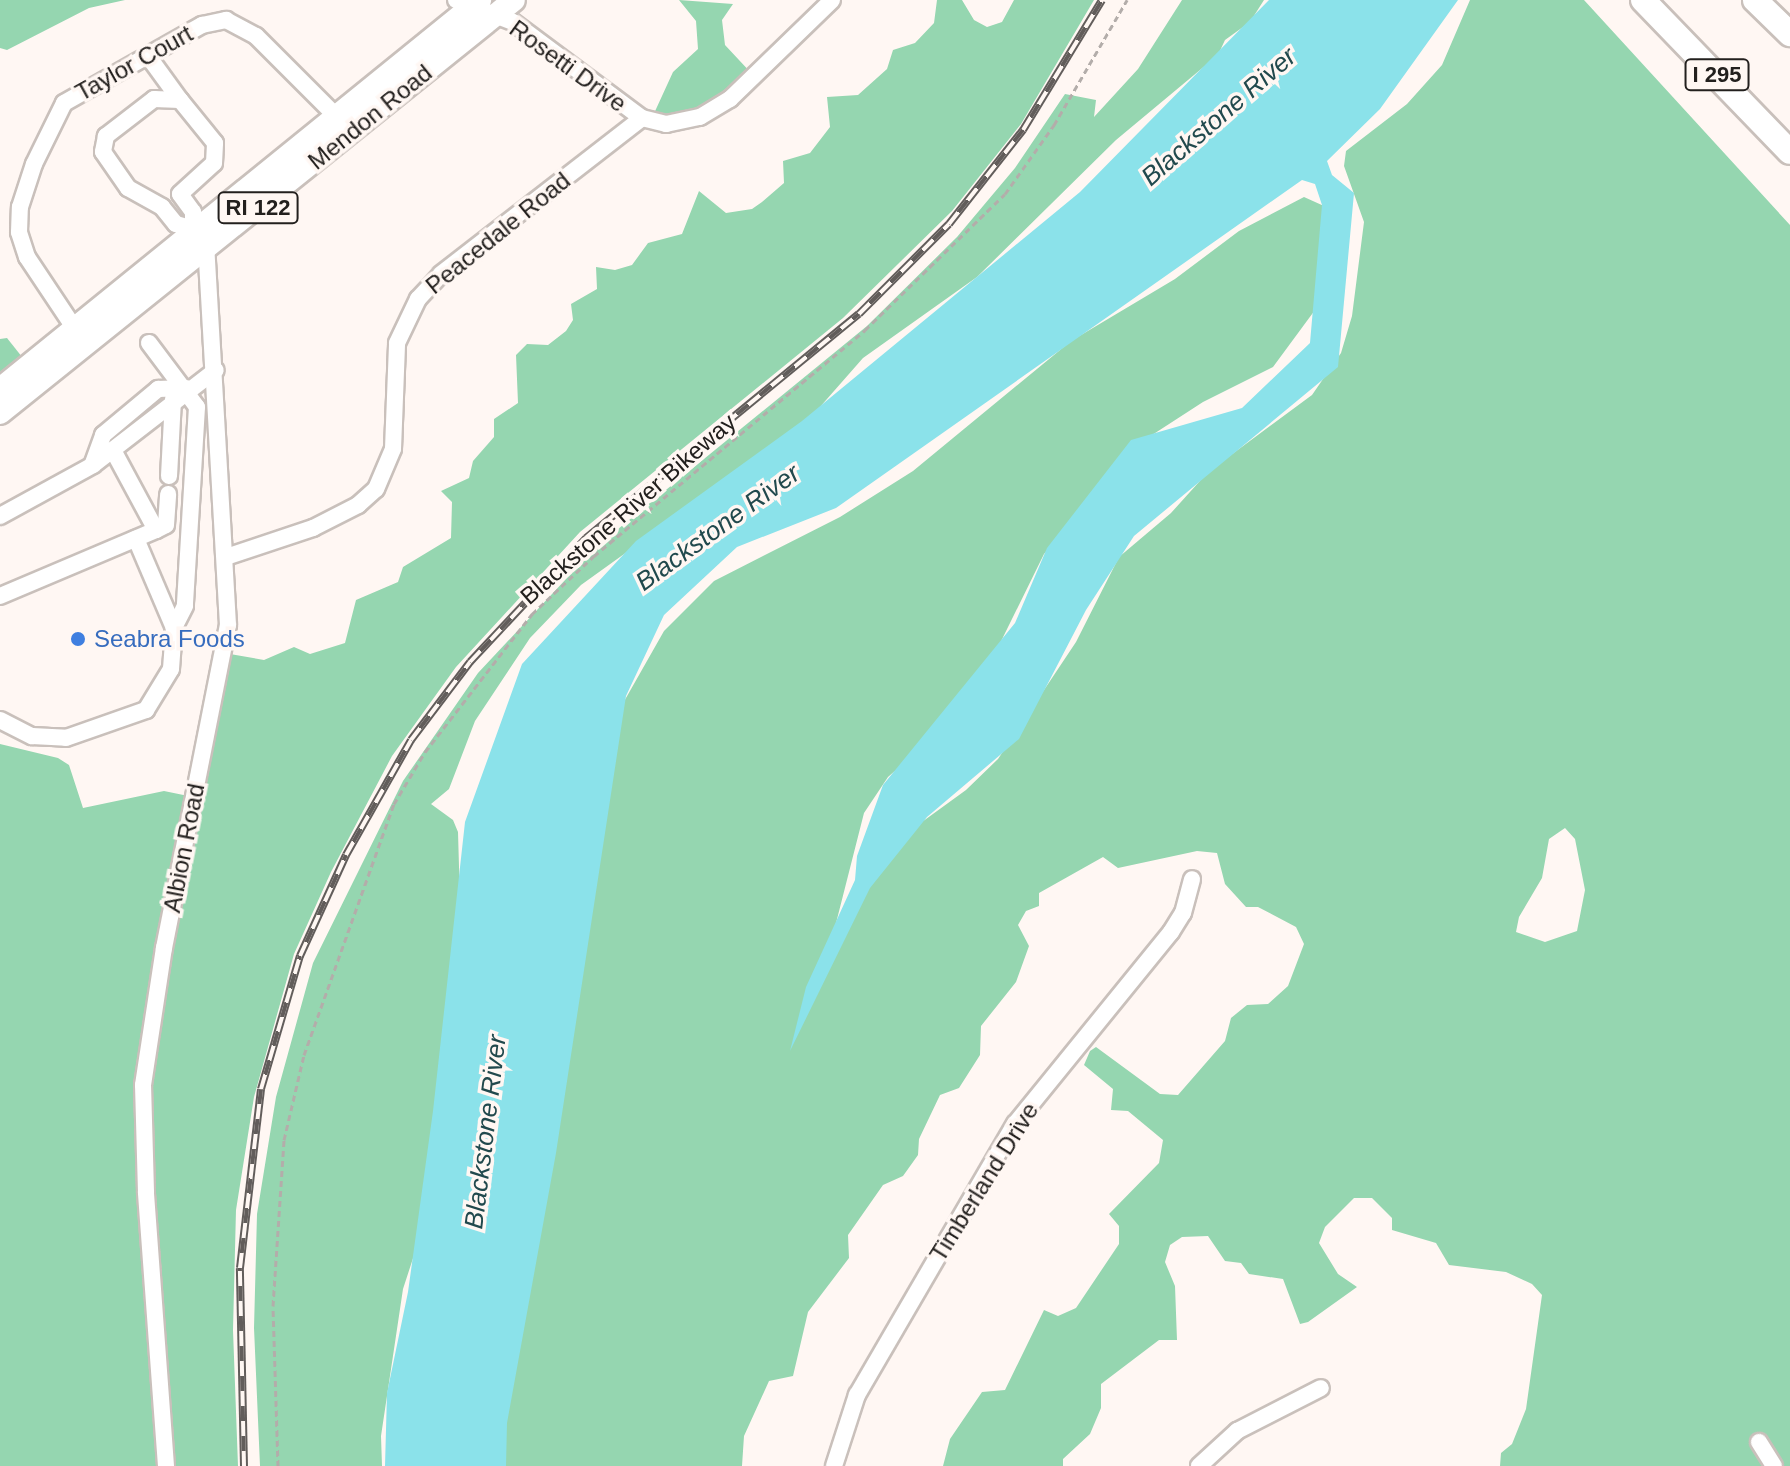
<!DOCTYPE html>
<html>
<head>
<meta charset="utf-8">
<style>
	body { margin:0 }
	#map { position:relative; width:1790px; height:1466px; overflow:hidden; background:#fff7f3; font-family:Arial,sans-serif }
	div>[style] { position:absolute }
	.forest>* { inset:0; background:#95d6b0 }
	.water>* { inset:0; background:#8be2ea }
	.path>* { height:3px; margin-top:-1.5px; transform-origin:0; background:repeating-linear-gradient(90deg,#b3adaa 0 6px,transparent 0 10px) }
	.roads { filter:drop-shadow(2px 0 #c9c0bb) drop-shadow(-2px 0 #c9c0bb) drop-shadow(0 2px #c9c0bb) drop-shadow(0 -2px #c9c0bb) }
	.minor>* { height:16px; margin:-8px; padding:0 8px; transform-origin:8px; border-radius:8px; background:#fff }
	.major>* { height:22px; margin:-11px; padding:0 11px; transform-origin:11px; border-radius:11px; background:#fff }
	.highway>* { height:24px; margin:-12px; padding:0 12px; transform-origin:12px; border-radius:12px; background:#fff }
	.rail>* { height:8px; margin-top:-4px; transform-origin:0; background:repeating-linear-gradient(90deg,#fff7f3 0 15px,#625d5b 0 30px); box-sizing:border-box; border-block:2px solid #625d5b }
	.dots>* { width:22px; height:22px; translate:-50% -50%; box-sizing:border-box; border:4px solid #fff7f3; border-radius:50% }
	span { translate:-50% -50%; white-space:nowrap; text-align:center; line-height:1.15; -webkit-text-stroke:7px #fff7f3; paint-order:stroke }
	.shield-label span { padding:2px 6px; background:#fff7f3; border:2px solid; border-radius:6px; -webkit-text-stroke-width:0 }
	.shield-label { font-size:22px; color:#23201e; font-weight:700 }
	.street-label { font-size:24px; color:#23201e }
	.shop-label { font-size:24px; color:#366cbe }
	.left { translate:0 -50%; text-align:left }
	.water-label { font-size:26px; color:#21494d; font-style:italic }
</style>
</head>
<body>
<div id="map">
	<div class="forest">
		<div style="clip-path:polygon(0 0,125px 0,89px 8px,7px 50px,0 48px)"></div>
		<div style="clip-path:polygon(679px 0,733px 4px,722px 20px,725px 45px,753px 75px,729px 104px,651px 120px,673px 72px,698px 49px,696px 21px)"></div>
		<div style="clip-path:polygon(937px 0,962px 0,974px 20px,987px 27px,1002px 22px,1014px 0,1094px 0,1021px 124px,952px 211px,843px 318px,580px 532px,456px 667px,392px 756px,331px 872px,294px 954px,254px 1097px,236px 1210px,233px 1330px,238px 1466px,0 1466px,0 744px,58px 758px,69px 765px,83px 808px,164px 791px,198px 798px,230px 654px,264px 660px,294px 647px,310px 654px,345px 643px,356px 600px,398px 582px,403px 567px,451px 538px,452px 502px,441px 491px,469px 478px,473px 461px,494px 437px,494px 419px,518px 403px,516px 355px,527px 344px,548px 345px,566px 331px,573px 320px,571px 304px,597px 289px,596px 267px,615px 270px,632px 265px,648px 243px,682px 234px,699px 191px,726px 213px,752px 209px,762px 202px,784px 183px,783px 161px,810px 153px,830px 127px,827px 97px,858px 95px,887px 69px,893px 50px,915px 43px,934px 23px)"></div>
		<div style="clip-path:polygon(1182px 0,1264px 0,1250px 22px,1225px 40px,1218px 55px,1116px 140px,977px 277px,863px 358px,805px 424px,581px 585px,530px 638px,475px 721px,449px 789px,431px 804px,453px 820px,458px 832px,460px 901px,417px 1246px,403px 1289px,381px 1436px,382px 1466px,260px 1466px,254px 1328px,257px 1214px,276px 1097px,313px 963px,403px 781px,478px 673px,596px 547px,867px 326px,957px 237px,1015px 168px,1065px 94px,1096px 100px,1094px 117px,1138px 69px)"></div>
		<div style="clip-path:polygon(evenodd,1470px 0,1584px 0,1790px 225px,1790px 1466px,1500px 1466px,1501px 1453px,1512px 1444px,1526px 1409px,1542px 1295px,1532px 1284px,1506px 1272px,1449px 1265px,1436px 1243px,1392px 1230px,1392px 1218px,1372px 1198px,1354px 1198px,1325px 1227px,1319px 1243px,1338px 1274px,1357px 1287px,1308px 1322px,1300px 1324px,1283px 1279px,1249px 1274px,1241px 1263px,1225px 1261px,1208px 1236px,1182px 1237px,1170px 1245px,1165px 1262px,1175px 1286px,1177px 1340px,1159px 1340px,1101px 1384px,1101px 1408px,1090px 1434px,1063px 1459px,1063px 1466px,943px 1466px,950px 1439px,982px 1392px,1005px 1390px,1044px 1310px,1058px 1316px,1076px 1308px,1119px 1244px,1119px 1226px,1109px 1214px,1159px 1163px,1163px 1140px,1128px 1111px,1111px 1110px,1113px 1089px,1084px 1065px,1090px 1051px,1096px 1047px,1160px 1094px,1178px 1095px,1225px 1041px,1231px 1018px,1247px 1005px,1268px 1004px,1288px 986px,1304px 944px,1296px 927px,1258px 907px,1246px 907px,1225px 884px,1217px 853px,1197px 851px,1118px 868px,1103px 857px,1039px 893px,1039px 906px,1026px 911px,1018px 925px,1029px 946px,1016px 982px,981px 1026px,980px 1055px,959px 1088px,940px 1095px,919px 1139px,918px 1155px,903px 1176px,883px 1185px,848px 1235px,849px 1258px,808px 1312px,793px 1376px,769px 1381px,744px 1436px,742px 1466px,502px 1466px,501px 1406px,618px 712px,664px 631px,714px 581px,840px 517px,913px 471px,1071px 341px,1175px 279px,1239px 231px,1304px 197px,1324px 206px,1315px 310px,1273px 367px,1203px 402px,1132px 448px,1044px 554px,980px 684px,953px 719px,888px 777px,864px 813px,834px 931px,915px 827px,966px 790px,998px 759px,1076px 642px,1119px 557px,1171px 513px,1208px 472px,1312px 395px,1341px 353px,1352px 316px,1364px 222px,1344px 166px,1346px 151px,1407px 104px,1442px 65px,1470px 0,1565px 828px,1575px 839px,1585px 890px,1577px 931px,1545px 942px,1516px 932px,1519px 917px,1542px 878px,1549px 839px,1565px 828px)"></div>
		<div style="clip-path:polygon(7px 338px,30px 367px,0 397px,0 339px)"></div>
	</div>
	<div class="water">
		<div style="clip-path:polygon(1269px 0,1458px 0,1380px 109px,1327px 161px,1332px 175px,1354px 193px,1338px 367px,1134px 536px,1086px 610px,1019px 739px,927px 817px,870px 888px,790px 1051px,806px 987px,855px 880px,857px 856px,883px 785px,1015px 623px,1047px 548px,1131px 440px,1242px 408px,1310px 343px,1322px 205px,1315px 184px,1302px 180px,836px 508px,737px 547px,664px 615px,626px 696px,556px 1153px,507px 1423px,506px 1466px,385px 1466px,387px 1393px,408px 1292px,433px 1111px,465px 822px,522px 664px,636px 541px,802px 421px,1080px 192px)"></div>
	</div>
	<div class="path">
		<div style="left:278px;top:1466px;width:160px;rotate:-91.8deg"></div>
		<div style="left:273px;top:1306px;width:166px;rotate:-86.2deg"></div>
		<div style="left:284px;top:1140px;width:87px;rotate:-76.8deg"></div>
		<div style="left:304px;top:1055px;width:267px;rotate:-70.3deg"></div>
		<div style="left:394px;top:804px;width:61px;rotate:-59.2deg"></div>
		<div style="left:425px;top:752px;width:175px;rotate:-52.2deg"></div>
		<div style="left:532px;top:614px;width:85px;rotate:-43.1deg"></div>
		<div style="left:594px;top:556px;width:353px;rotate:-39.8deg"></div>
		<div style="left:865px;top:330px;width:195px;rotate:-44.2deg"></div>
		<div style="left:1005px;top:194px;width:85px;rotate:-54.6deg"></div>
		<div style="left:1054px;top:125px;width:145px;rotate:-59.7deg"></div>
	</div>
	<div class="roads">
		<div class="minor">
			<div style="left:456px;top:0;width:61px;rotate:21.1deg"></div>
			<div style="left:513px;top:22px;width:161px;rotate:36.7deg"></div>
			<div style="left:642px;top:118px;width:25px;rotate:14deg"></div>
			<div style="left:666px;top:124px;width:35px;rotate:-12deg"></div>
			<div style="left:700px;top:117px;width:35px;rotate:-31deg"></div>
			<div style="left:730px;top:99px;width:142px;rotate:-44.1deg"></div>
			<div style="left:148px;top:56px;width:54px;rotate:54deg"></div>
			<div style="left:79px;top:335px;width:94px;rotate:-123.7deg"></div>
			<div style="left:27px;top:257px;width:26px;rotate:-108deg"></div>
			<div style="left:19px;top:232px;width:25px;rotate:-88deg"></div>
			<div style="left:20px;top:207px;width:45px;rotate:-72deg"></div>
			<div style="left:34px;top:164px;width:68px;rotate:-63.8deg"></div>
			<div style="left:64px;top:103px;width:159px;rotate:-29.5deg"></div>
			<div style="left:202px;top:25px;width:25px;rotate:-12deg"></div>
			<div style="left:226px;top:20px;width:34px;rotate:28deg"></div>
			<div style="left:256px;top:36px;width:117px;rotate:45deg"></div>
			<div style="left:149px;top:343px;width:80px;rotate:53.1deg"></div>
			<div style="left:197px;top:407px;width:199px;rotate:93.5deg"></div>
			<div style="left:185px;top:606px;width:25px;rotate:117deg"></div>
			<div style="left:93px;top:463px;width:30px;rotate:-70deg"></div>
			<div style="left:103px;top:435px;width:72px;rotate:-39.9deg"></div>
			<div style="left:158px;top:389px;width:28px;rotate:-2deg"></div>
			<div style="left:169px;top:476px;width:77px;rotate:-87deg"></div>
			<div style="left:0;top:516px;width:106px;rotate:-28.7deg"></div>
			<div style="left:93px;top:465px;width:155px;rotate:-37.7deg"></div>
			<div style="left:156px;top:530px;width:11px;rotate:-27deg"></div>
			<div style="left:166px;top:525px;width:31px;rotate:-86deg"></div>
			<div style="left:226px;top:557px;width:92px;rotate:-18.4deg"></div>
			<div style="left:313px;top:528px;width:51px;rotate:-27.1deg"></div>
			<div style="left:358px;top:505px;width:24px;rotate:-42deg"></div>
			<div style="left:376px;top:489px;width:43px;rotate:-67deg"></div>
			<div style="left:393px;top:449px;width:106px;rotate:-87.8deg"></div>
			<div style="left:397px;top:343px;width:49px;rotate:-64.5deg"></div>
			<div style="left:418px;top:299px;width:34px;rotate:-47deg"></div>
			<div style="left:441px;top:274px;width:254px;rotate:-37.8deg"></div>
			<div style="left:0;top:596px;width:169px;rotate:-22.9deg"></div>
			<div style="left:156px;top:530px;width:91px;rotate:-118.3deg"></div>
			<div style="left:0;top:720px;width:36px;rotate:27deg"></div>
			<div style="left:32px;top:736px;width:34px;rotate:3deg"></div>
			<div style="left:66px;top:738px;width:85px;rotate:-19.3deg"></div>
			<div style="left:146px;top:710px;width:48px;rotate:-58.6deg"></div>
			<div style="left:171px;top:669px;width:41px;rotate:-85.8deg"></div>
			<div style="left:174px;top:628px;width:97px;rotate:-113.1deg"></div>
			<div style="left:1759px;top:1442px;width:28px;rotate:58deg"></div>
			<div style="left:166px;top:1466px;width:275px;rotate:-94.2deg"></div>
			<div style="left:146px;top:1192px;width:107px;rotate:-91.6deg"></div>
			<div style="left:143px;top:1085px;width:139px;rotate:-81.3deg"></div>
			<div style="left:164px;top:948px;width:329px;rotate:-78.8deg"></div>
			<div style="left:228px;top:625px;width:377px;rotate:-93.3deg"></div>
			<div style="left:206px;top:249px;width:24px;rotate:-123deg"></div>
			<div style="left:193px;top:229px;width:17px;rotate:-90deg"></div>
			<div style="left:193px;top:212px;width:22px;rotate:-126deg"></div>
			<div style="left:180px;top:194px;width:46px;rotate:-42.4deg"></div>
			<div style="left:214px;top:163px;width:20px;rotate:-87deg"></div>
			<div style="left:215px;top:143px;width:55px;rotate:-129.1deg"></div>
			<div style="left:180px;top:100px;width:26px;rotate:-178deg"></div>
			<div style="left:154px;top:99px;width:61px;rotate:142.4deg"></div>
			<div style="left:106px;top:136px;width:16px;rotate:101deg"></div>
			<div style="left:103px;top:152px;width:44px;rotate:55.2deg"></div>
			<div style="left:128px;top:188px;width:39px;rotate:29deg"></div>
			<div style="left:162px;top:207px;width:22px;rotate:51deg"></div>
			<div style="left:176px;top:224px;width:18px;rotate:16deg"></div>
			<div style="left:834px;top:1466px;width:75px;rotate:-72.1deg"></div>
			<div style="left:857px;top:1395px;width:314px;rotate:-59.8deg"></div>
			<div style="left:1015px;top:1124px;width:247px;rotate:-50.9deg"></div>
			<div style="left:1171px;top:932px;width:22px;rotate:-58deg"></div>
			<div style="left:1183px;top:913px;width:35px;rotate:-75deg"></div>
			<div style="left:1199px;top:1466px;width:52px;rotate:-42.6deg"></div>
			<div style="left:1237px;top:1431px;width:94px;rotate:-27.1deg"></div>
		</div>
		<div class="major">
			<div style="left:0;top:389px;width:618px;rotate:-39.02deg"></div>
			<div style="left:0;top:413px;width:659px;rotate:-38.78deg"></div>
		</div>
		<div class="highway">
			<div style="left:1643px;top:0;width:211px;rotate:46deg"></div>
			<div style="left:1755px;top:0;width:49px;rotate:44.2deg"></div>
		</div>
	</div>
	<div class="rail">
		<div style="left:244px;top:1466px;width:198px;rotate:-91.2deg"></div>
		<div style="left:240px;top:1268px;width:180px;rotate:-83.3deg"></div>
		<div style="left:261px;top:1089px;width:139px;rotate:-73.7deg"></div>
		<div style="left:300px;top:956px;width:111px;rotate:-65.5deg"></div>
		<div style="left:346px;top:855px;width:132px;rotate:-60.5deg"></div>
		<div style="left:411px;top:740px;width:98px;rotate:-52.9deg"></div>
		<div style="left:470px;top:662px;width:170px;rotate:-46.9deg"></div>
		<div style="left:586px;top:538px;width:353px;rotate:-39.4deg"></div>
		<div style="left:859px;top:314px;width:127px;rotate:-45deg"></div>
		<div style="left:949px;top:224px;width:120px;rotate:-51.8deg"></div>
		<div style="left:1023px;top:130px;width:152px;rotate:-58.7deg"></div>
	</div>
	<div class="dots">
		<div style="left:78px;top:639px;background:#3f7fe0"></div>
	</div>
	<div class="shield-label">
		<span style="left:1717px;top:75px">I 295</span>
		<span style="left:258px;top:208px">RI 122</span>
	</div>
	<div class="street-label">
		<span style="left:134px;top:63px;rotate:-29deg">Taylor Court</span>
		<span style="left:568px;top:66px;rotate:36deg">Rosetti Drive</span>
		<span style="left:370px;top:117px;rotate:-39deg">Mendon Road</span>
		<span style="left:498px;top:233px;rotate:-39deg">Peacedale Road</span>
		<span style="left:628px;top:509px;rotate:-41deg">Blackstone River Bikeway</span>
		<span style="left:184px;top:848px;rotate:-79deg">Albion Road</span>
		<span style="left:984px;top:1182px;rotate:-58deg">Timberland Drive</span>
	</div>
	<div class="shop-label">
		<span class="left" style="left:94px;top:639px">Seabra Foods</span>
	</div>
	<div class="water-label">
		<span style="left:1219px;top:117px;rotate:-41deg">Blackstone River</span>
		<span style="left:718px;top:528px;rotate:-36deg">Blackstone River</span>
		<span style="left:486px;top:1132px;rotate:-83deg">Blackstone River</span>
	</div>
</div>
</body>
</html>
